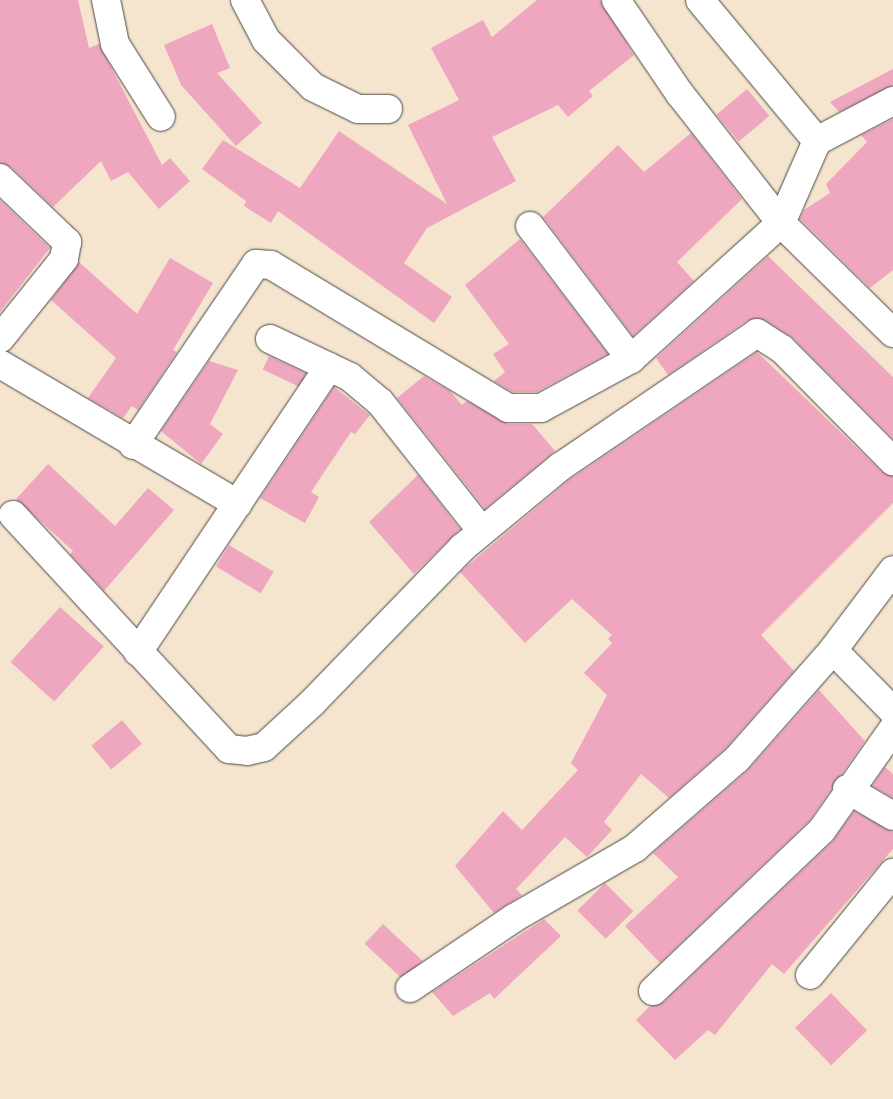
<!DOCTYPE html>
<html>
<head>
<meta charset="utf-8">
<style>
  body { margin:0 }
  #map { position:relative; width:893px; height:1099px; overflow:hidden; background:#f5e5cf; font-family:"Indie Flower",sans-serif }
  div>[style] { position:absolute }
  .building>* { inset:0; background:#eea7bf; transform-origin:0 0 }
  .roads { filter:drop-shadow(0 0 1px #494744) drop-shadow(0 0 1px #494744) }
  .street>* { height:28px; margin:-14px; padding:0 14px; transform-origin:14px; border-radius:14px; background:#fff }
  span { translate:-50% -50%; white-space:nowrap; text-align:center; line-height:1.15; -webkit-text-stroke:4.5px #f7f3e8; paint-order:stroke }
</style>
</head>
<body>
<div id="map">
  <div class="building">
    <i style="clip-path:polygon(0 0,78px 0,89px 48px,99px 44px,162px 165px,170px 158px,190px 181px,159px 209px,128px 172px,111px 181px,101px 161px,53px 207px,11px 167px,0 163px)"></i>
    <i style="clip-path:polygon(537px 0,600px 0,634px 55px,589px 91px,593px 96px,568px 117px,558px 105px,492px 137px,516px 181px,427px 228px,404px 263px,452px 297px,434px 323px,278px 211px,271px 223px,244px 206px,246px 201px,202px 169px,223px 140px,300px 188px,339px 131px,447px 204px,408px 125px,459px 100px,431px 48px,483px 20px,492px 37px)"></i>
    <i style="clip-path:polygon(212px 24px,230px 68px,217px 73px,262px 123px,236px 146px,181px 85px,164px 45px)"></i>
    <i style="clip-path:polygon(893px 69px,893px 85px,839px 112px,830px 102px)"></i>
    <i style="left:747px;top:89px;width:35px;height:40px;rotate:50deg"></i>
    <i style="clip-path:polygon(893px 119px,893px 270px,870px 288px,800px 219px,804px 210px,830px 193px,826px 184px,867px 142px,861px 135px)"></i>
    <i style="clip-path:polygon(691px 133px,742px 199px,677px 262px,694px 281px,633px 336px,543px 217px,618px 145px,644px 172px)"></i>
    <i style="clip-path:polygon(0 200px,50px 248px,0 312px)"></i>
    <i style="clip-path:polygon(520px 239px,608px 354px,537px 392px,512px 392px,494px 381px,505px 372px,493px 354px,509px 344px,465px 285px)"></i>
    <i style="clip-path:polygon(768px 256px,893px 377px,893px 439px,793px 338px,765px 320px,748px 320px,668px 375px,656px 358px)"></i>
    <i style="clip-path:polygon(170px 258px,213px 283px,173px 350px,177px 352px,138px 410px,132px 406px,123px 418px,88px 398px,116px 358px,51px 300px,79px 262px,137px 314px)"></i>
    <i style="clip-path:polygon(757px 352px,882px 472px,893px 476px,893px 503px,761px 635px,794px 671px,726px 748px,669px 798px,641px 774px,604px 822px,612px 830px,587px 857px,565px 837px,516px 889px,522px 895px,494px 913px,455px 866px,503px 811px,522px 830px,578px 770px,571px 763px,607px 695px,584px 673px,612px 643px,608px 639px,612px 635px,572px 599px,525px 643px,460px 572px,569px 480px)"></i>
    <i style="left:269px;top:356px;width:41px;height:15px;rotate:25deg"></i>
    <i style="clip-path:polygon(209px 361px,238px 370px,210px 424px,223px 434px,201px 464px,161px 431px)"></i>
    <i style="clip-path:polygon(424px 376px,450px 391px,462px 405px,467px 401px,508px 424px,532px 424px,555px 451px,485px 509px,397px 398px)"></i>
    <i style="clip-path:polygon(334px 387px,370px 415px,355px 434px,351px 432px,311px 492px,319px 497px,305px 523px,260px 498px)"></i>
    <i style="clip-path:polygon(48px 464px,115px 526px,148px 488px,174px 510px,104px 591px,70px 554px,73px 551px,16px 499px)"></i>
    <i style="clip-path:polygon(418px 475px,460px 529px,414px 574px,369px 522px)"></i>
    <i style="left:229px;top:545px;width:52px;height:25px;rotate:31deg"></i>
    <i style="left:60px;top:607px;width:59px;height:74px;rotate:42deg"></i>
    <i style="clip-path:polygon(819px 690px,865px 741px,810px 820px,660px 963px,625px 926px,678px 877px,653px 853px,747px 771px)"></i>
    <i style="left:122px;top:720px;width:31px;height:40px;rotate:50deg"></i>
    <i style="clip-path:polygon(885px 767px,893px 774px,893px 798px,872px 786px)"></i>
    <i style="clip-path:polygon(854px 811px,893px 832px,893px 849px,784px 974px,772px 964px,715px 1035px,708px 1030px,675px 1060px,636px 1020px,650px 1006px,664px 1002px,833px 841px)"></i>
    <i style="left:605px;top:883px;width:40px;height:39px;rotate:45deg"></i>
    <i style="clip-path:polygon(544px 919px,561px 936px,494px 999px,490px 993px,453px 1016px,432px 992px)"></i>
    <i style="left:383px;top:924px;width:54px;height:27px;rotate:43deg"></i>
    <i style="left:831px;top:993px;width:52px;height:50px;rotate:46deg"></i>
  </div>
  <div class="roads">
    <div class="street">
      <i style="left:106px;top:0;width:45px;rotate:78.4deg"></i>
      <i style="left:115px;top:44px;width:86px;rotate:57.8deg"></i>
      <i style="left:245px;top:0;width:45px;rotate:62.3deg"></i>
      <i style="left:266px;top:40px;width:66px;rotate:45deg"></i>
      <i style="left:313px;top:87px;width:50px;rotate:26.1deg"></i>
      <i style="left:358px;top:109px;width:30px"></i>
      <i style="left:616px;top:0;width:114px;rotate:55.8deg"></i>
      <i style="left:680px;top:94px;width:164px;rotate:51.9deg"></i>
      <i style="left:781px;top:223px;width:157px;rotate:44.5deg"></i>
      <i style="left:817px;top:141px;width:86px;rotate:-27.8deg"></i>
      <i style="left:0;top:178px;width:93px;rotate:43.7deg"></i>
      <i style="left:67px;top:242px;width:17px;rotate:100deg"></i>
      <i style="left:64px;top:259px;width:102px;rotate:128.7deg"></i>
      <i style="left:530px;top:226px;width:167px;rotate:52.8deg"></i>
      <i style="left:270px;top:339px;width:89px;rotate:25.4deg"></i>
      <i style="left:350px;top:377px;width:39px;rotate:40deg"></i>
      <i style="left:380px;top:402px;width:164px;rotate:51.7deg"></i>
      <i style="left:0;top:364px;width:276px;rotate:30.5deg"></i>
      <i style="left:133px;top:445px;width:219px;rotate:-55.8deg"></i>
      <i style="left:256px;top:264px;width:15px;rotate:4deg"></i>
      <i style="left:271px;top:265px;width:277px;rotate:31.1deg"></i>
      <i style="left:508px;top:408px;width:33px"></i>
      <i style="left:541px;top:408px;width:102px;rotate:-28.6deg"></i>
      <i style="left:631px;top:359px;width:202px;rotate:-42.2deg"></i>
      <i style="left:781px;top:223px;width:90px;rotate:-66.3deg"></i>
      <i style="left:817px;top:141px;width:183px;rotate:-129.7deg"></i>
      <i style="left:13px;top:515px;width:318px;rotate:47.3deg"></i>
      <i style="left:229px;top:749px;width:18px;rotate:6deg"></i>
      <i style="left:247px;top:751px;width:17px;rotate:-13deg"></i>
      <i style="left:264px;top:747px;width:65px;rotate:-42.5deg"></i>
      <i style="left:312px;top:703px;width:216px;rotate:-45.9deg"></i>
      <i style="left:462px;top:548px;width:127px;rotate:-39.6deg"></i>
      <i style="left:560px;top:467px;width:238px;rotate:-34.2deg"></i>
      <i style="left:757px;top:333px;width:30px;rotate:33deg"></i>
      <i style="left:782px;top:349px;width:158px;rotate:45.3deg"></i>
      <i style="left:833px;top:650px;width:86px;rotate:45.5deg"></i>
      <i style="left:138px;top:652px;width:343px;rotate:-56.2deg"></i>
      <i style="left:847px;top:789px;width:53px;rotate:30.4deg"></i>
      <i style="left:810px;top:975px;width:132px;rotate:-50.9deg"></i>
      <i style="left:410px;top:988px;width:125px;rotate:-33.9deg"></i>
      <i style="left:514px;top:918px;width:140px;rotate:-30deg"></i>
      <i style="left:635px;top:848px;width:135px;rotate:-41.1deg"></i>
      <i style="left:737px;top:759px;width:145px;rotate:-48.6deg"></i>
      <i style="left:833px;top:650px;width:100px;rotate:-53.1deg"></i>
      <i style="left:653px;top:991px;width:233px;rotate:-43.6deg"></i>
      <i style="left:822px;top:830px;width:123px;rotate:-54.9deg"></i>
    </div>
  </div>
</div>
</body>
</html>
